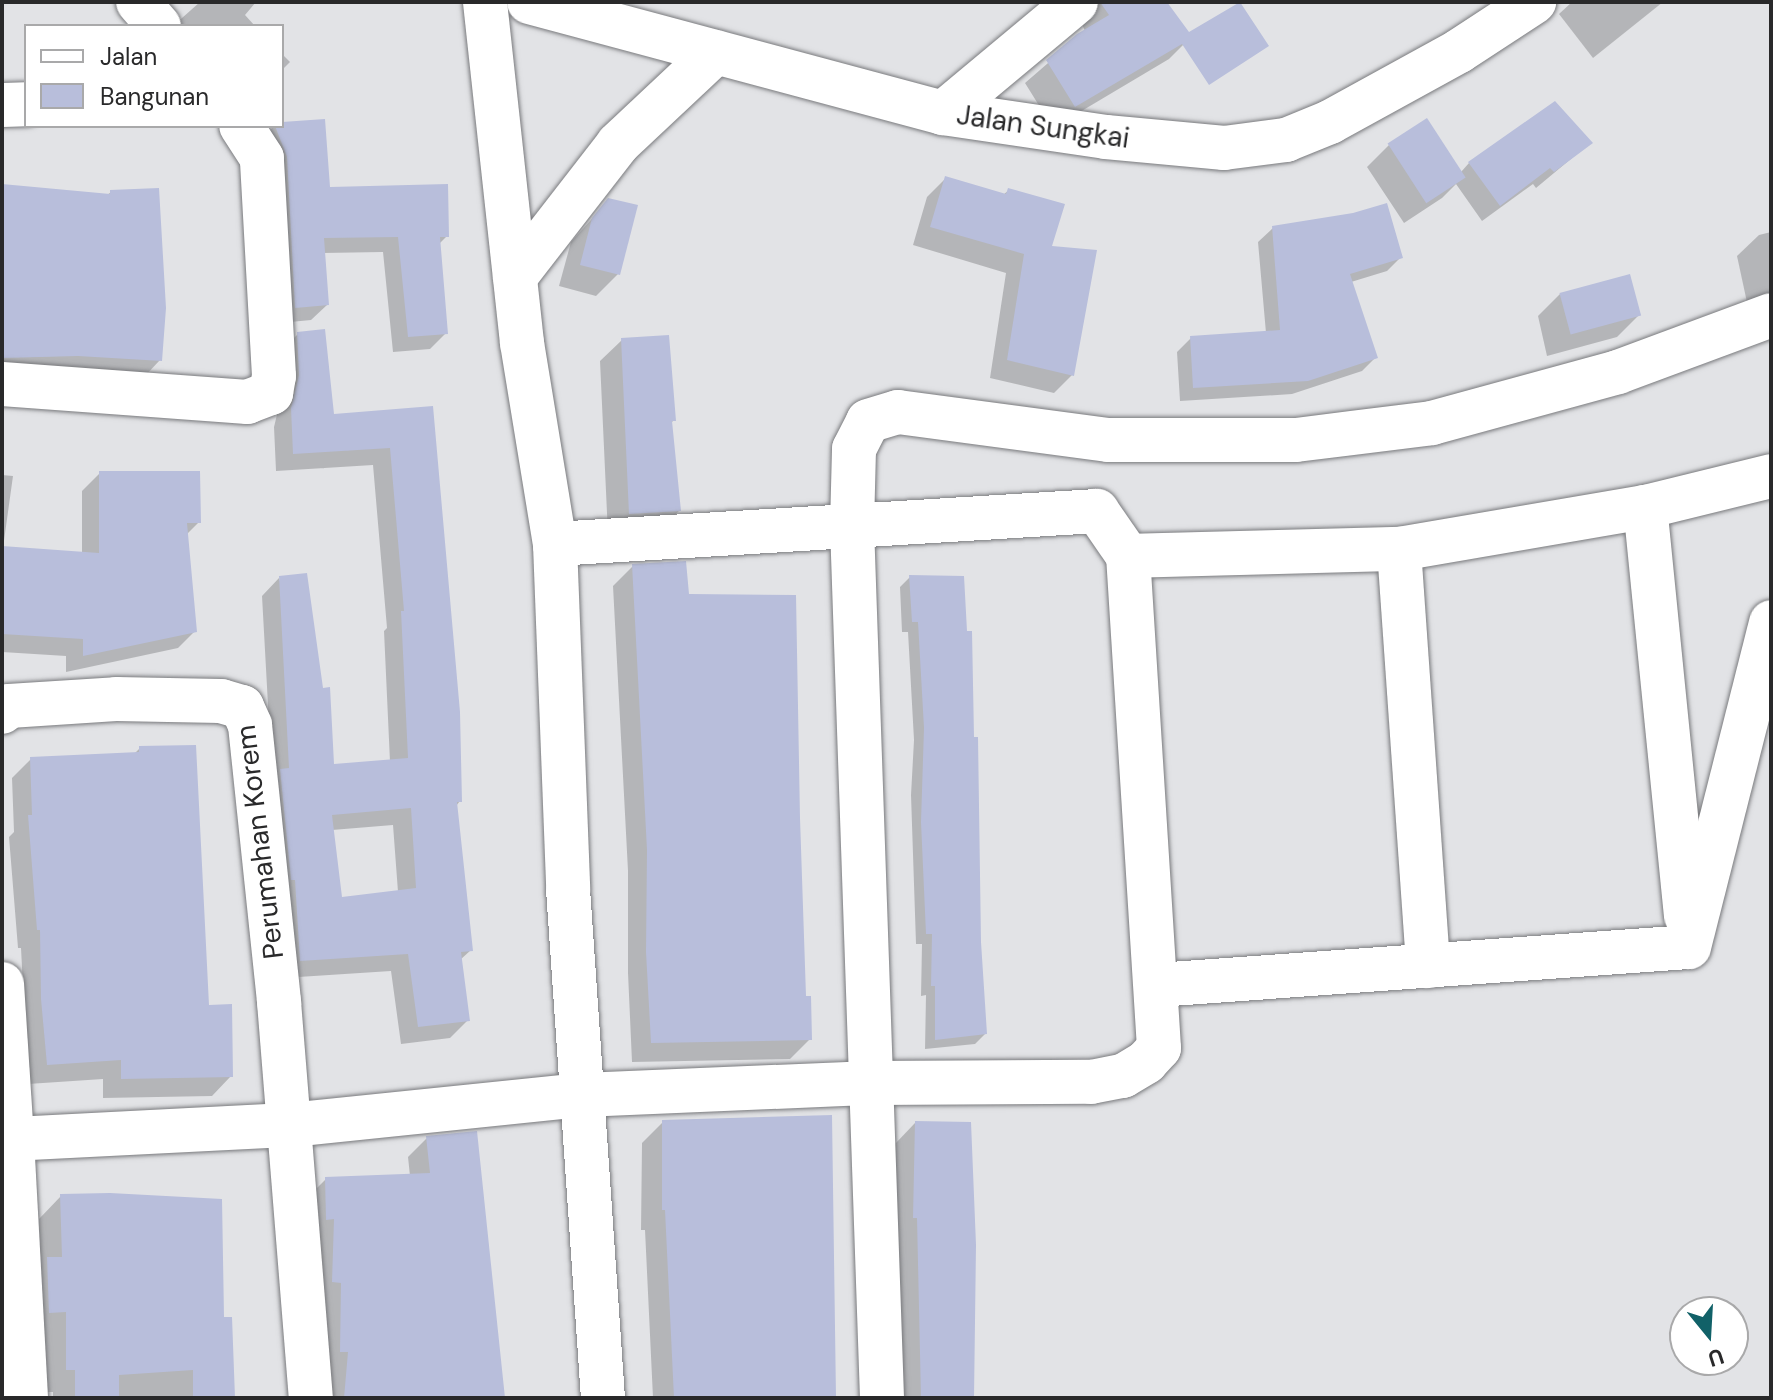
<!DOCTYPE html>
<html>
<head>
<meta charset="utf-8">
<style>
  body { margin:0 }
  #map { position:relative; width:1773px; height:1400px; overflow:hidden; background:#e2e3e6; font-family:"DM Sans",sans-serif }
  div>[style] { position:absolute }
  .shadow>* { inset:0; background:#0003 }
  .building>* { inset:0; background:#b8bedb; transform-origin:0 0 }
  .roads { filter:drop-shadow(0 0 2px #797a7d) drop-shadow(0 0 2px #797a7d) }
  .minor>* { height:44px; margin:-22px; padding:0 22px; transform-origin:22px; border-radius:22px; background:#fff }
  span { translate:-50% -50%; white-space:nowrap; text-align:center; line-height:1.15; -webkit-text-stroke:8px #fff; paint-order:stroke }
  .street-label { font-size:28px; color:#29292a }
  .frame { position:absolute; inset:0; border:4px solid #29292a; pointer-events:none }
  .legend { position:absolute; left:24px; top:24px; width:260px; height:104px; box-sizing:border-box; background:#fff; border:2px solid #a9a9aa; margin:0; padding:10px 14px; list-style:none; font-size:24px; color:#29292a }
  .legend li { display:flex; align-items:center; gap:16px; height:40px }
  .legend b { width:40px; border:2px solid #a9a9aa }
  .north { position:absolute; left:1669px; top:1296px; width:80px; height:80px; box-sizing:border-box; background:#fff; border:2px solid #a9a9aa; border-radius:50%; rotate:162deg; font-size:22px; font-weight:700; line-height:32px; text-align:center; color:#29292a }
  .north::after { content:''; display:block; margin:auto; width:28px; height:36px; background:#116168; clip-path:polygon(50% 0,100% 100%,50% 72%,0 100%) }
</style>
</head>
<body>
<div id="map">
  <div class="shadow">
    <i style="clip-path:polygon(200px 2px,256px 2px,245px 15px,255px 26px,173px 26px)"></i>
    <i style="clip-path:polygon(1098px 2px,1165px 2px,1191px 37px,1169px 59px,1053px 128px,1025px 83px,1085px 31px,1080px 20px)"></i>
    <i style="clip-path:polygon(1572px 2px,1663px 2px,1593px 58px,1559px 14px)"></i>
    <i style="clip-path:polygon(282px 54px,290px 62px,282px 70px)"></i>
    <i style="clip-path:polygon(282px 124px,328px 189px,447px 236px,439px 244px,446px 333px,430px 349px,393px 352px,383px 252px,323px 253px,327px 305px,311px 320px,280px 323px,260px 140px,274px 126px)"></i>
    <i style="clip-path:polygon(1590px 143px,1536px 188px,1533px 184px,1482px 221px,1456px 184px,1442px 198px,1404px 223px,1367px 167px,1389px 145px,1461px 172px,1469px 163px)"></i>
    <i style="clip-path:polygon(946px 178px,1003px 195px,1009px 190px,1050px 248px,1072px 375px,1054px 393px,990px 378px,1006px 273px,913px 245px,927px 197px)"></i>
    <i style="clip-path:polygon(2px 186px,106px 196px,111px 192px,160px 360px,145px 376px,2px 372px)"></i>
    <i style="clip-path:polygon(609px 200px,618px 274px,596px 296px,559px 286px,571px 242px)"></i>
    <i style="clip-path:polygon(1273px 228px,1401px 257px,1387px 271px,1351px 282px,1376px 357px,1362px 371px,1292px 394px,1180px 401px,1177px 352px,1191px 338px,1266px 333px,1258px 242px)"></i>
    <i style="clip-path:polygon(1771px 232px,1771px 302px,1748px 307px,1737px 256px,1759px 235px)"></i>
    <i style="clip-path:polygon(1560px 294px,1639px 315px,1617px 337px,1547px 356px,1538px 316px)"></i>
    <i style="clip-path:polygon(evenodd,298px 334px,332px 416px,431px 408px,460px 801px,456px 806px,471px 950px,460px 960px,468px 1020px,450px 1038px,401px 1044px,391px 971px,283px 978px,262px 596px,279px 578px,333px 767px,390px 762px,384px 631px,387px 628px,373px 465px,276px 471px,274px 427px,282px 394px,280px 352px,298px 334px,393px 825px,398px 892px,340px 899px,332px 830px,393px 825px)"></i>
    <i style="clip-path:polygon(622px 340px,674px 420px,670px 424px,679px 511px,657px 532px,608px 535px,600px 361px)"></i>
    <i style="clip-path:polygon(100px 473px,199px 522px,186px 535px,195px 631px,178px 648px,66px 672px,66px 656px,2px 652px,2px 475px,13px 476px,3px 548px,82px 554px,82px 491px)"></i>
    <i style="clip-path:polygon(633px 566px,687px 596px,805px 998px,810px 1039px,790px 1059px,632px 1062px,628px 973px,628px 871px,613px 586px)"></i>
    <i style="clip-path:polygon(910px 577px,979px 942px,985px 1034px,975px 1044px,925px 1049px,926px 995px,921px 996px,922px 944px,916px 944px,911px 795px,914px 740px,908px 632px,902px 632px,900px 587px)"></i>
    <i style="clip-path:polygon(140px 748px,207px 1007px,231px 1076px,212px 1096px,103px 1098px,103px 1079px,28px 1084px,21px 948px,18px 948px,9px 837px,14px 832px,12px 778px,31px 759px,134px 754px)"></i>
    <i style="clip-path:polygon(663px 1122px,835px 1398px,653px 1398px,645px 1230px,641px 1230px,642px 1143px)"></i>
    <i style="clip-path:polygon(915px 1123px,972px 1398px,901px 1398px,894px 1145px)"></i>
    <i style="clip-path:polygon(427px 1138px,503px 1398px,328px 1398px,306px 1199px,326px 1179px,410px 1176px,408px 1157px)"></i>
    <i style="clip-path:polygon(61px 1196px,222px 1319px,232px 1398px,53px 1398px,53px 1392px,45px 1392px,45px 1334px,28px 1334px,40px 1268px,39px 1219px)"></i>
  </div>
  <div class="building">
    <i style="clip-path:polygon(1100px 2px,1167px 2px,1189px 32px,1240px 2px,1269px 46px,1209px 85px,1182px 44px,1075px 107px,1046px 60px,1077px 34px,1109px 15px)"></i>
    <i style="clip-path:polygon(1555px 101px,1593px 143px,1554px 172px,1550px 168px,1500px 206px,1468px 162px)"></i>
    <i style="left:1427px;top:118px;width:71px;height:47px;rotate:57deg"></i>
    <i style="clip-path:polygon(325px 119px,330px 187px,448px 184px,449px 237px,440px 237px,448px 334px,408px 337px,398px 237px,324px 238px,329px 305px,295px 308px,287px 157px,275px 126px,282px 126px,282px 122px)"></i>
    <i style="clip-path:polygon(945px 176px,1006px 194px,1008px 188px,1065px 204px,1052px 246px,1097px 250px,1074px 376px,1007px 360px,1024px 254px,930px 227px)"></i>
    <i style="clip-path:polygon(2px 184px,110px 194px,110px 190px,159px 188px,166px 308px,162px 361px,78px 356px,2px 358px)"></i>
    <i style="clip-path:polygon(608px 198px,638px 205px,620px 275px,580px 265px,592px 218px)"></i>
    <i style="clip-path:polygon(1387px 203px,1403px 258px,1350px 274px,1378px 358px,1308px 381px,1193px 388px,1190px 336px,1280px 330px,1272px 226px,1353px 213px)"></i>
    <i style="left:1630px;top:274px;width:43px;height:73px;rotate:75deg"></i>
    <i style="clip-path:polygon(evenodd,325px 329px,334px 414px,433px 406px,460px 712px,462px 802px,457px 802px,473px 951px,461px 952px,470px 1021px,418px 1027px,408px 954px,300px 961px,295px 880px,291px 880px,280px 769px,289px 768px,279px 576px,307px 573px,323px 688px,330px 687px,334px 764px,408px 758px,401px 611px,404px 611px,390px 448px,293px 454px,291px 408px,299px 375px,297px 332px,325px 329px,411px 808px,416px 888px,342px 897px,332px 815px,411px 808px)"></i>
    <i style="clip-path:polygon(669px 335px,676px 421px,672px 421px,681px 511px,629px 514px,621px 338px)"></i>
    <i style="clip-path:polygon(99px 471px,200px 471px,201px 523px,187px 523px,197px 632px,83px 656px,83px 639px,2px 634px,2px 546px,99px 553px)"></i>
    <i style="clip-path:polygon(686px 561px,689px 594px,796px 595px,800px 818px,806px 996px,811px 996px,812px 1040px,651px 1043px,646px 952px,647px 850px,632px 564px)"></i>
    <i style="clip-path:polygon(909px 575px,964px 576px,967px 631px,972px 631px,974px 737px,978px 737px,981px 942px,987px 1034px,935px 1040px,935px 986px,931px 986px,932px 934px,926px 934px,921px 822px,924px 728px,918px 622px,912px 622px)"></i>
    <i style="clip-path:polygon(196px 745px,209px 1005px,232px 1004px,233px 1077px,121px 1079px,121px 1060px,47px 1065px,41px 999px,40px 930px,37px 930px,28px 815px,32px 815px,30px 757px,139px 752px,139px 746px)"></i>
    <i style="clip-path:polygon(832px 1115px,836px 1398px,674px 1398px,665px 1210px,662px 1210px,662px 1120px)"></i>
    <i style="clip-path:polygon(915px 1121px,971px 1122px,976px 1245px,974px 1398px,921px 1398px,917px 1218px,913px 1218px)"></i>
    <i style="clip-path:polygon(477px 1131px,505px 1398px,344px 1398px,348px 1352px,340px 1352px,341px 1283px,332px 1282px,334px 1219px,326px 1220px,325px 1177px,430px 1173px,426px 1136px)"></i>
    <i style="clip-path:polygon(110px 1193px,222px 1199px,224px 1317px,232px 1317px,235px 1398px,193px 1398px,193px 1370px,119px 1375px,119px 1398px,75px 1398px,75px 1370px,66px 1370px,66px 1312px,49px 1313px,47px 1257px,62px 1257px,60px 1194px)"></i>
  </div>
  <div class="roads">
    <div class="minor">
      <i style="left:138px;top:2px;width:32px;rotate:49deg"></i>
      <i style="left:485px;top:2px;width:343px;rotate:83.8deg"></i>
      <i style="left:522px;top:343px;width:204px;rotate:80.7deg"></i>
      <i style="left:555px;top:544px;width:345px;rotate:87.8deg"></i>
      <i style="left:568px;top:889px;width:510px;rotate:86.07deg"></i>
      <i style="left:529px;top:2px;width:429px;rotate:15deg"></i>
      <i style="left:943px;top:113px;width:165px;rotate:8.4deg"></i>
      <i style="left:1106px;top:137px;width:119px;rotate:5.3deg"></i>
      <i style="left:1224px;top:148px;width:63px;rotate:-7.4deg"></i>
      <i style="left:1286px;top:140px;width:48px;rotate:-22.2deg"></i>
      <i style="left:1330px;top:122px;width:147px;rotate:-28.8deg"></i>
      <i style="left:1459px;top:51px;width:90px;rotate:-33.2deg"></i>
      <i style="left:2px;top:105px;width:24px;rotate:-2deg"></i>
      <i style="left:943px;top:113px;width:173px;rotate:-39.8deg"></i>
      <i style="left:515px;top:277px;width:168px;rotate:-52.2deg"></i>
      <i style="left:618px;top:144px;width:134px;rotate:-43.2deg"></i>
      <i style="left:2px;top:384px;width:246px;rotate:4.2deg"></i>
      <i style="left:247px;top:402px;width:26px;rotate:-21deg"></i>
      <i style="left:271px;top:393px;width:17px;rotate:-80deg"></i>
      <i style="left:274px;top:376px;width:218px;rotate:-93.2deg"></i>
      <i style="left:262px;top:158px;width:38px;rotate:-123deg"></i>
      <i style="left:1399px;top:549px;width:418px;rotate:86deg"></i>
      <i style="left:1128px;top:556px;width:271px;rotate:-1.5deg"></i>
      <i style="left:1399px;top:549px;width:250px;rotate:-9.7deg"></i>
      <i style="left:2px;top:712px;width:9px;rotate:-41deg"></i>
      <i style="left:9px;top:706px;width:107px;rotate:-3.7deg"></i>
      <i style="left:116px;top:699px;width:105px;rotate:1.1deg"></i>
      <i style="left:221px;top:701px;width:22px;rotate:16deg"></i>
      <i style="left:242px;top:707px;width:20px;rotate:66deg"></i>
      <i style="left:250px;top:725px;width:279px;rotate:84deg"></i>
      <i style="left:279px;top:1002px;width:397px;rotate:85.4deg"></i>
      <i style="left:1686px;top:916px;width:411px;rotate:-95.7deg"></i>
      <i style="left:1645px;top:507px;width:130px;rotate:-13.8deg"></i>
      <i style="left:2px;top:984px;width:155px;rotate:86.3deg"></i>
      <i style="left:12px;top:1139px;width:278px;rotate:-2.9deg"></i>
      <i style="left:290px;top:1125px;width:294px;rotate:-5.9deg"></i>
      <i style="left:582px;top:1095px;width:290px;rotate:-2.4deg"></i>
      <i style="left:872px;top:1083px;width:219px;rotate:-0.3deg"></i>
      <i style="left:1091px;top:1082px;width:33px;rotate:-11deg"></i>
      <i style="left:1123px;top:1076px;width:27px;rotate:-31deg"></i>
      <i style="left:1146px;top:1062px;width:19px;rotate:-47deg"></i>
      <i style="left:1159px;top:1048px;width:493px;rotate:-93.6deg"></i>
      <i style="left:1128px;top:556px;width:55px;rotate:-124.6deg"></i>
      <i style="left:1097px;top:511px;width:543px;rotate:176.52deg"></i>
      <i style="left:1157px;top:985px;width:533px;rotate:-4.09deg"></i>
      <i style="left:1689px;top:947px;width:335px;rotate:-75.8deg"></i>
      <i style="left:12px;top:1139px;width:259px;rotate:86.9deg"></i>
      <i style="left:882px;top:1398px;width:873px;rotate:-91.97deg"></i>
      <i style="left:852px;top:526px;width:77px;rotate:-88.5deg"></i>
      <i style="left:854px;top:449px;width:31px;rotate:-63deg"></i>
      <i style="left:868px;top:421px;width:31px;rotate:-17deg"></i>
      <i style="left:898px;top:412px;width:212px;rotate:7.6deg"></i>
      <i style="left:1108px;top:440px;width:188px"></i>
      <i style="left:1296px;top:440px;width:137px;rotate:-7.1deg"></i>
      <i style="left:1432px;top:423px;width:193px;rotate:-15.3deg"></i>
      <i style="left:1618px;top:372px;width:163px;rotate:-20.4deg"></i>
    </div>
  </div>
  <div class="street-label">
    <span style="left:1043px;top:127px;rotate:8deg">Jalan Sungkai</span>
    <span style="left:260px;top:842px;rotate:-97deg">Perumahan Korem</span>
  </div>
  <div class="frame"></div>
  <ul class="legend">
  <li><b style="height:10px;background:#fff"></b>Jalan</li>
  <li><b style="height:22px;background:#b8bedb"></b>Bangunan</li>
  </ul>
  <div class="north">U</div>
</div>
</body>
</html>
